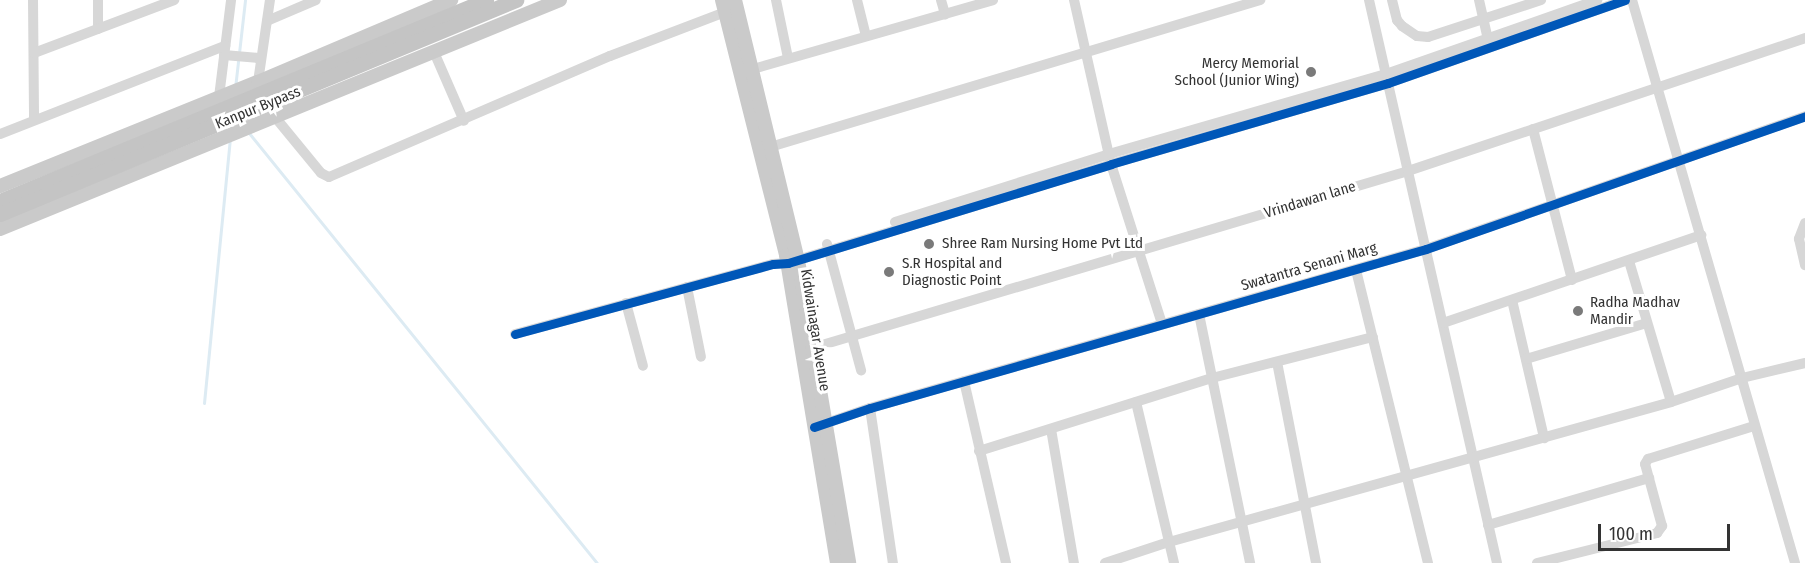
<!DOCTYPE html>
<html>
<head>
<meta charset="utf-8">
<style>
  body { margin:0 }
  #map { position:relative; width:1805px; height:563px; overflow:hidden; background:#fff; font-family:"Fira Sans Condensed",sans-serif }
  div>[style] { position:absolute }
  .stream>* { height:3px; margin:-1.5px; padding:0 1.5px; transform-origin:1.5px; border-radius:1.5px; background:#ddebf3 }
  .minor>* { height:10px; margin:-5px; padding:0 5px; transform-origin:5px; border-radius:5px; background:#d7d7d7 }
  .major>* { height:14px; margin:-7px; padding:0 7px; transform-origin:7px; border-radius:7px; background:#cacaca }
  .highway>* { height:15px; margin:-7.5px; padding:0 7.5px; transform-origin:7.5px; border-radius:7.5px; background:#c4c4c4 }
  .cycleway>* { height:9px; margin:-4.5px; padding:0 4.5px; transform-origin:4.5px; border-radius:4.5px; background:#0057b8 }
  .dots>* { width:16px; height:16px; translate:-50% -50%; box-sizing:border-box; border:3px solid #fff; border-radius:50% }
  span { translate:-50% -50%; white-space:nowrap; text-align:center; line-height:1.15; -webkit-text-stroke:6px #fff; paint-order:stroke }
  .poi-label { font-size:15px; color:#333 }
  .right { translate:-100% -50%; text-align:right }
  .left { translate:0 -50%; text-align:left }
  .street-label { font-size:15px; color:#333 }
  .scale { position:absolute; left:1598px; top:524px; width:132px; height:27px; box-sizing:border-box; border:3px solid #333; border-top:0; padding-left:8px; font-size:18px; line-height:21px; white-space:nowrap; color:#333; -webkit-text-stroke:4px #fff; paint-order:stroke }
</style>
</head>
<body>
<div id="map">
  <div class="stream">
    <i style="left:235px;top:88px;width:89px;rotate:-83.5deg"></i>
    <i style="left:249px;top:133px;width:553px;rotate:51.02deg"></i>
    <i style="left:204px;top:403px;width:265px;rotate:-84.4deg"></i>
  </div>
  <div class="minor">
    <i style="left:33px;top:0;width:120px;rotate:89.5deg"></i>
    <i style="left:776px;top:0;width:59px;rotate:78.3deg"></i>
    <i style="left:857px;top:0;width:37px;rotate:76deg"></i>
    <i style="left:941px;top:0;width:15px;rotate:74deg"></i>
    <i style="left:1074px;top:0;width:168px;rotate:77.3deg"></i>
    <i style="left:1111px;top:164px;width:168px;rotate:72.3deg"></i>
    <i style="left:1369px;top:0;width:577px;rotate:77.19deg"></i>
    <i style="left:1392px;top:0;width:21px;rotate:76deg"></i>
    <i style="left:1397px;top:20px;width:8px;rotate:50deg"></i>
    <i style="left:1402px;top:26px;width:18px;rotate:34deg"></i>
    <i style="left:1417px;top:36px;width:11px;rotate:5deg"></i>
    <i style="left:1428px;top:37px;width:119px;rotate:-18.1deg"></i>
    <i style="left:1479px;top:0;width:45px;rotate:77.2deg"></i>
    <i style="left:1632px;top:0;width:586px;rotate:73.85deg"></i>
    <i style="left:267px;top:21px;width:53px;rotate:-23.2deg"></i>
    <i style="left:98px;top:29px;width:29px;rotate:-90deg"></i>
    <i style="left:434px;top:52px;width:75px;rotate:66.5deg"></i>
    <i style="left:34px;top:53px;width:150px;rotate:-20.7deg"></i>
    <i style="left:224px;top:55px;width:37px;rotate:5deg"></i>
    <i style="left:746px;top:71px;width:257px;rotate:-16deg"></i>
    <i style="left:258px;top:82px;width:83px;rotate:-81.7deg"></i>
    <i style="left:219px;top:97px;width:98px;rotate:-82.9deg"></i>
    <i style="left:275px;top:117px;width:72px;rotate:50.6deg"></i>
    <i style="left:321px;top:173px;width:9px;rotate:27deg"></i>
    <i style="left:329px;top:177px;width:306px;rotate:-23.3deg"></i>
    <i style="left:610px;top:56px;width:123px;rotate:-20.9deg"></i>
    <i style="left:1533px;top:129px;width:156px;rotate:75.5deg"></i>
    <i style="left:0;top:134px;width:242px;rotate:-21.4deg"></i>
    <i style="left:770px;top:147px;width:512px;rotate:-16.7deg"></i>
    <i style="left:895px;top:222px;width:225px;rotate:-17.6deg"></i>
    <i style="left:1109px;top:154px;width:288px;rotate:-16.1deg"></i>
    <i style="left:1386px;top:74px;width:224px;rotate:-19.3deg"></i>
    <i style="left:1805px;top:223px;width:17px;rotate:111deg"></i>
    <i style="left:1799px;top:239px;width:27px;rotate:77deg"></i>
    <i style="left:827px;top:244px;width:131px;rotate:74.9deg"></i>
    <i style="left:1629px;top:261px;width:147px;rotate:73.4deg"></i>
    <i style="left:1356px;top:270px;width:302px;rotate:76.2deg"></i>
    <i style="left:687px;top:287px;width:71px;rotate:78.7deg"></i>
    <i style="left:1512px;top:300px;width:142px;rotate:76.9deg"></i>
    <i style="left:626px;top:303px;width:65px;rotate:74.9deg"></i>
    <i style="left:1199px;top:314px;width:254px;rotate:78.4deg"></i>
    <i style="left:1443px;top:323px;width:273px;rotate:-18.8deg"></i>
    <i style="left:515px;top:334px;width:267px;rotate:-15.2deg"></i>
    <i style="left:773px;top:264px;width:15px;rotate:-4deg"></i>
    <i style="left:788px;top:263px;width:338px;rotate:-17deg"></i>
    <i style="left:1111px;top:164px;width:289px;rotate:-16.3deg"></i>
    <i style="left:1388px;top:83px;width:251px;rotate:-19.3deg"></i>
    <i style="left:812px;top:348px;width:622px;rotate:-16.54deg"></i>
    <i style="left:1408px;top:171px;width:419px;rotate:-18.5deg"></i>
    <i style="left:1526px;top:359px;width:126px;rotate:-16.6deg"></i>
    <i style="left:1277px;top:362px;width:205px;rotate:79deg"></i>
    <i style="left:964px;top:381px;width:187px;rotate:77deg"></i>
    <i style="left:1136px;top:402px;width:165px;rotate:76.7deg"></i>
    <i style="left:870px;top:408px;width:157px;rotate:81.6deg"></i>
    <i style="left:818px;top:426px;width:55px;rotate:-19.1deg"></i>
    <i style="left:870px;top:408px;width:578px;rotate:-15.96deg"></i>
    <i style="left:1426px;top:249px;width:402px;rotate:-19.3deg"></i>
    <i style="left:1051px;top:429px;width:136px;rotate:80.3deg"></i>
    <i style="left:979px;top:451px;width:244px;rotate:-17.4deg"></i>
    <i style="left:1212px;top:378px;width:166px;rotate:-14.3deg"></i>
    <i style="left:1488px;top:525px;width:168px;rotate:-16.3deg"></i>
    <i style="left:1105px;top:563px;width:67px;rotate:-18.2deg"></i>
    <i style="left:1169px;top:542px;width:521px;rotate:-15.58deg"></i>
    <i style="left:1671px;top:402px;width:75px;rotate:-18.7deg"></i>
    <i style="left:1742px;top:378px;width:65px;rotate:-13.4deg"></i>
    <i style="left:1537px;top:563px;width:124px;rotate:-14deg"></i>
    <i style="left:1657px;top:533px;width:9px;rotate:-54deg"></i>
    <i style="left:1662px;top:526px;width:64px;rotate:-105.3deg"></i>
    <i style="left:1645px;top:464px;width:6px;rotate:-59deg"></i>
    <i style="left:1648px;top:459px;width:111px;rotate:-17.3deg"></i>
  </div>
  <div class="major">
    <i style="left:722px;top:0;width:263px;rotate:75.9deg"></i>
    <i style="left:786px;top:255px;width:312px;rotate:80.6deg"></i>
    <i style="left:735px;top:0;width:268px;rotate:76.4deg"></i>
    <i style="left:798px;top:260px;width:307px;rotate:80.4deg"></i>
    <i style="left:0;top:186px;width:278px;rotate:-22deg"></i>
    <i style="left:258px;top:82px;width:210px;rotate:-23deg"></i>
    <i style="left:0;top:229px;width:605px;rotate:-22.24deg"></i>
  </div>
  <div class="highway">
    <i style="left:0;top:201px;width:526px;rotate:-22.47deg"></i>
    <i style="left:0;top:214px;width:559px;rotate:-22.53deg"></i>
  </div>
  <div class="cycleway">
    <i style="left:515px;top:334px;width:267px;rotate:-15.2deg"></i>
    <i style="left:773px;top:264px;width:15px;rotate:-4deg"></i>
    <i style="left:788px;top:263px;width:338px;rotate:-17deg"></i>
    <i style="left:1111px;top:164px;width:289px;rotate:-16.3deg"></i>
    <i style="left:1388px;top:83px;width:251px;rotate:-19.3deg"></i>
    <i style="left:814px;top:427px;width:59px;rotate:-18.7deg"></i>
    <i style="left:870px;top:408px;width:578px;rotate:-15.96deg"></i>
    <i style="left:1426px;top:249px;width:402px;rotate:-19.3deg"></i>
  </div>
  <div class="dots">
    <i style="left:1311px;top:72px;background:#7a7a7a"></i>
    <i style="left:929px;top:244px;background:#7a7a7a"></i>
    <i style="left:889px;top:272px;background:#7a7a7a"></i>
    <i style="left:1578px;top:311px;background:#7a7a7a"></i>
  </div>
  <div class="poi-label">
    <span class="right" style="left:1299px;top:72px">Mercy Memorial<br>School (Junior Wing)</span>
    <span class="left" style="left:942px;top:244px">Shree Ram Nursing Home Pvt Ltd</span>
    <span class="left" style="left:902px;top:272px">S.R Hospital and<br>Diagnostic Point</span>
    <span class="left" style="left:1590px;top:311px">Radha Madhav<br>Mandir</span>
  </div>
  <div class="street-label">
    <span style="left:258px;top:108px;rotate:-22deg">Kanpur Bypass</span>
    <span style="left:1310px;top:200px;rotate:-17deg">Vrindawan lane</span>
    <span style="left:1309px;top:267px;rotate:-16deg">Swatantra Senani Marg</span>
    <span style="left:815px;top:330px;rotate:81deg">Kidwainagar Avenue</span>
  </div>
  <div class="scale">100 m</div>
</div>
</body>
</html>
